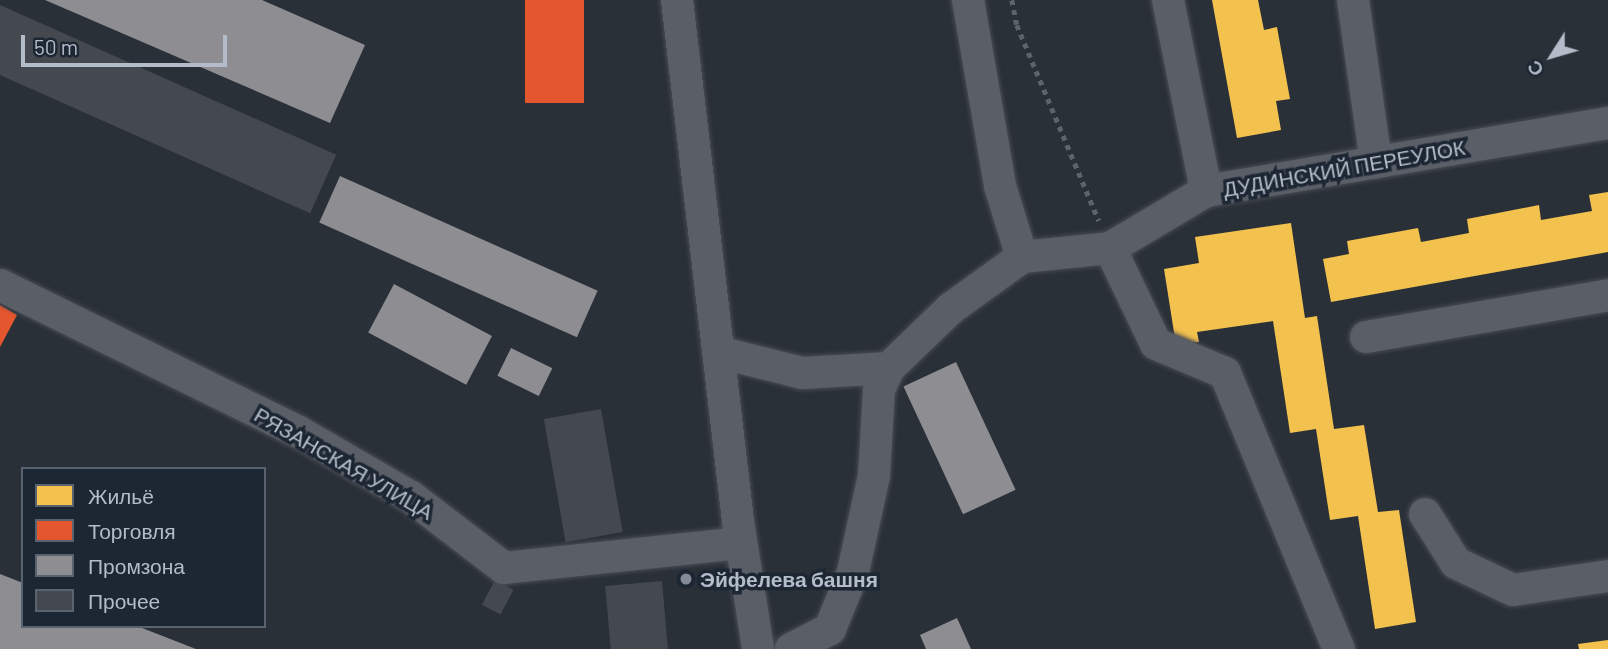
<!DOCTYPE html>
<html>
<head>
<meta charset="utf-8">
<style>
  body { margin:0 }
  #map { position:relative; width:1608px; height:649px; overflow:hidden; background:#2a3038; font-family:Barlow,sans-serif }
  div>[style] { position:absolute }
  .homes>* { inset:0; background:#f2c14e }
  .shops>* { inset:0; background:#e4572e; transform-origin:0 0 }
  .industry>* { inset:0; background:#8d8d92; transform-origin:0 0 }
  .building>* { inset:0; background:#444950; transform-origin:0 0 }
  .path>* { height:4.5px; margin-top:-2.25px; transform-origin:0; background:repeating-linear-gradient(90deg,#5d636a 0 5px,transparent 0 10px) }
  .roads { filter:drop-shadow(0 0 2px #484c53) drop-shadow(0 0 2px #484c53) }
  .minor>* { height:32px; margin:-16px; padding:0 16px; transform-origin:16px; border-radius:16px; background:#5a5e66 }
  .dots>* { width:19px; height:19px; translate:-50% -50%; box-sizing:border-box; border:4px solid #1d2633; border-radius:50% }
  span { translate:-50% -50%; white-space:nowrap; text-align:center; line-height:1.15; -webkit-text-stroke:7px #1d2633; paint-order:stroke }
  .street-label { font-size:21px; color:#b4bcc9 }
  .poi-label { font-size:21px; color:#b4bcc9; font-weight:700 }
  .left { translate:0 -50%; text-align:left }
  .legend { position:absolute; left:21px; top:467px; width:245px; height:161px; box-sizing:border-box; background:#1d2633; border:2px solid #59626f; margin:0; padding:9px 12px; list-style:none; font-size:21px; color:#b4bcc9 }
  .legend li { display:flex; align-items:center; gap:14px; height:35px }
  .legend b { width:35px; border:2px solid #59626f }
  .north { position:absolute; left:1517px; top:21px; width:70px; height:70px; -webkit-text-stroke:5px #1d2633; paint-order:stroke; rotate:233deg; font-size:19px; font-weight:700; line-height:28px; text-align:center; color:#b4bcc9 }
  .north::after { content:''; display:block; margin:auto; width:24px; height:32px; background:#b4bcc9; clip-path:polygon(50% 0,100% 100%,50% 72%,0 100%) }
  .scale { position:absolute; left:21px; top:35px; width:206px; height:32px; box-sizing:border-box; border:4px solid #b4bcc9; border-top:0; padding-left:9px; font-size:21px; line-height:24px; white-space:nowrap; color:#b4bcc9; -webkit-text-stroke:5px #1d2633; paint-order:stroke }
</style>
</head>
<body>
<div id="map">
  <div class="homes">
    <i style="clip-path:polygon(1212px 0,1258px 0,1264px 30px,1277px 27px,1290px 99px,1276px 101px,1281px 130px,1237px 138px)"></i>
    <i style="clip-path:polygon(1608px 192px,1608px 252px,1331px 302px,1323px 259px,1349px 254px,1347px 241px,1418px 228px,1421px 242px,1469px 233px,1467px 219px,1539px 205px,1541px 220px,1592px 211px,1589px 195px)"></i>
    <i style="clip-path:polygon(1291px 223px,1305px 318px,1317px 316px,1334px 429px,1364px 425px,1378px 512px,1399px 510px,1416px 622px,1375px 629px,1358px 516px,1330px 520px,1316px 429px,1290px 433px,1273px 321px,1197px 332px,1199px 342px,1176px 345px,1164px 269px,1199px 263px,1195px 237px)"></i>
    <i style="clip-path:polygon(1608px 640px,1608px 649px,1579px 649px,1578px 644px)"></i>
  </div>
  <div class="shops">
    <i style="left:525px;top:0;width:59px;height:103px"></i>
    <i style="clip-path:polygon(0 305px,17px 315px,0 347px)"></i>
  </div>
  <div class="industry">
    <i style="clip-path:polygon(45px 0,262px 0,365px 45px,330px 123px)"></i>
    <i style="left:340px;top:176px;width:282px;height:51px;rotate:24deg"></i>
    <i style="left:394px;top:284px;width:111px;height:55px;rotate:28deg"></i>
    <i style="left:511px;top:348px;width:46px;height:31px;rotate:26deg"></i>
    <i style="left:956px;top:362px;width:141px;height:58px;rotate:65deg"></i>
    <i style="clip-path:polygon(0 574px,23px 583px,23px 626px,137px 626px,196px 649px,0 649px)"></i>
    <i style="clip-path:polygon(957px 618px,971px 649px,926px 649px,920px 635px)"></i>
  </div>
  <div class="building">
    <i style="left:0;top:5px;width:368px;height:64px;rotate:24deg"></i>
    <i style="left:601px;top:409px;width:125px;height:58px;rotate:80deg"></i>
    <i style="left:495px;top:580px;width:21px;height:28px;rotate:28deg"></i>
    <i style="left:662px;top:581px;width:68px;height:57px;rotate:85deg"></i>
  </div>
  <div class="path">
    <i style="left:1012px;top:0;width:25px;rotate:79deg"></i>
    <i style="left:1017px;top:25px;width:212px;rotate:67.3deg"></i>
  </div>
  <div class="roads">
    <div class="minor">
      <i style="left:677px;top:0;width:525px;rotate:83.32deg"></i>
      <i style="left:738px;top:521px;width:130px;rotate:81.1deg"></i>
      <i style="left:968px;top:0;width:189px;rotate:80.2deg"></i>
      <i style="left:1000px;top:186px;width:74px;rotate:72.8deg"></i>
      <i style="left:1168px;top:0;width:195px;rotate:78.7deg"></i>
      <i style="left:1353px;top:0;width:164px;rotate:81.9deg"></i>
      <i style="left:1110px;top:248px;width:106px;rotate:64.4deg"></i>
      <i style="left:1156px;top:344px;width:75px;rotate:22.8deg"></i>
      <i style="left:1225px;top:373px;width:299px;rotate:67.6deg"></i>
      <i style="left:0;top:285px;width:333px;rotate:26.2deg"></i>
      <i style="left:299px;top:432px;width:129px;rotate:30.1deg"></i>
      <i style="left:411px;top:497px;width:117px;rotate:37.4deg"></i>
      <i style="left:504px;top:568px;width:238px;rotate:-6deg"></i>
      <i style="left:1366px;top:337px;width:246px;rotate:-9.8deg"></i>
      <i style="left:718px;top:352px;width:87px;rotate:14deg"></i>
      <i style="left:802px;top:373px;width:87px;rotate:-3.3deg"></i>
      <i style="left:889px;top:368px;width:85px;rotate:-44deg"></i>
      <i style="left:950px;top:309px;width:89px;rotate:-35.8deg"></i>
      <i style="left:1022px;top:257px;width:88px;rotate:-5.8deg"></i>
      <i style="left:1110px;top:248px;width:112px;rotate:-30.7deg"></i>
      <i style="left:1206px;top:191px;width:408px;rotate:-9.6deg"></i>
      <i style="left:1425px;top:514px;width:58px;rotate:57.7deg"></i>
      <i style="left:1456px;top:563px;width:63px;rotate:25.3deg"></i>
      <i style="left:1513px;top:590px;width:96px;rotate:-8.4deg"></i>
      <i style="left:791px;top:649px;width:44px;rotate:-27.1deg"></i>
      <i style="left:830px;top:629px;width:61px;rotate:-68deg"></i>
      <i style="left:853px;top:572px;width:98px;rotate:-77.7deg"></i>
      <i style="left:874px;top:476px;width:86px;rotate:-86.7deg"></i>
      <i style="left:879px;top:390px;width:24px;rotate:-66deg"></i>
    </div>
  </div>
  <div class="dots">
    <i style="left:686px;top:579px;background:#848b96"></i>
  </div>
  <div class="street-label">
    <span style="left:1344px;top:168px;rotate:-10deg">ДУДИНСКИЙ ПЕРЕУЛОК</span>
    <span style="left:344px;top:463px;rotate:30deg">РЯЗАНСКАЯ УЛИЦА</span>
  </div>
  <div class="poi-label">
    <span class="left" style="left:700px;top:579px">Эйфелева башня</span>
  </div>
  <ul class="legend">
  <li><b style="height:19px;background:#f2c14e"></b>Жильё</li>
  <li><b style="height:19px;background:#e4572e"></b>Торговля</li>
  <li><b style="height:19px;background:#8d8d92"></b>Промзона</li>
  <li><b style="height:19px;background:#444950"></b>Прочее</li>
  </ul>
  <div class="north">С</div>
  <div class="scale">50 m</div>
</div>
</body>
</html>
